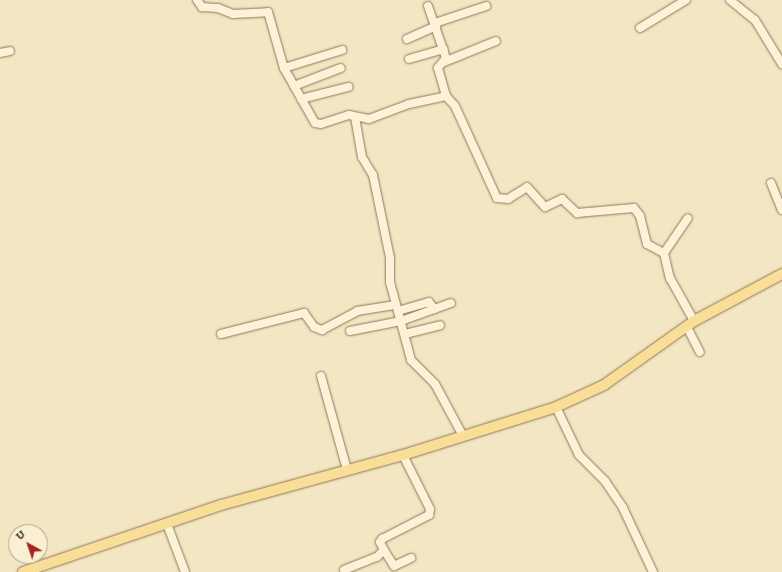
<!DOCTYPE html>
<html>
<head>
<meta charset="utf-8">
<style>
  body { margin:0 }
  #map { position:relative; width:782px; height:572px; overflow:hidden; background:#f3e6c2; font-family:"Zilla Slab",serif }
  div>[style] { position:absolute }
  .roads { filter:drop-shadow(0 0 1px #8f7757) drop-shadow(0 0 1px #8f7757) }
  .minor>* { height:8px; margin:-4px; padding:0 4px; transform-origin:4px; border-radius:4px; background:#fcf2d7 }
  .major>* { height:10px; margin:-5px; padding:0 5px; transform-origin:5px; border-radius:5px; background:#f9de97 }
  span { translate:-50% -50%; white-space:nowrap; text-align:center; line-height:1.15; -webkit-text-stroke:4px #f9efd3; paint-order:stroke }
  .north { position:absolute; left:8px; top:524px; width:40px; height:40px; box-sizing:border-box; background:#f9efd3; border:1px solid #aea28a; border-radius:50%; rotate:320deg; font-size:11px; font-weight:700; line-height:16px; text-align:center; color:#3d2e1d }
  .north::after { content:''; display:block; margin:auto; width:14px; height:18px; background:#a42421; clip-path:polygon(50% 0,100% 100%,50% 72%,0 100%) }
</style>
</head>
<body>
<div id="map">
  <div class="roads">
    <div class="minor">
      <i style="left:197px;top:0;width:9px;rotate:54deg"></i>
      <i style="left:202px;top:7px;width:16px;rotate:4deg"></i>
      <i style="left:218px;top:8px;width:16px;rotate:22deg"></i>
      <i style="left:233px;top:14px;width:35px;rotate:-3deg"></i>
      <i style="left:268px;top:12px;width:58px;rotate:74.1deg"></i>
      <i style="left:284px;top:68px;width:63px;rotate:60.6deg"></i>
      <i style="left:315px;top:123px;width:6px;rotate:9deg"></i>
      <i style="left:321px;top:124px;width:29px;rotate:-18deg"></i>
      <i style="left:349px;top:115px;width:20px;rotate:11deg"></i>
      <i style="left:369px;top:119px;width:43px;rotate:-20.6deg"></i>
      <i style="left:409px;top:104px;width:38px;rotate:-12deg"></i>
      <i style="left:446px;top:96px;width:13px;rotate:48deg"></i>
      <i style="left:455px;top:106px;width:101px;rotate:65.5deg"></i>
      <i style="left:497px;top:198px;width:11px;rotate:5deg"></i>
      <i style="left:508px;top:199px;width:22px;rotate:-32deg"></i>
      <i style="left:527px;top:187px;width:27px;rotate:48deg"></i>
      <i style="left:545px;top:207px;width:19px;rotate:-25deg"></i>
      <i style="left:562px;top:199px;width:21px;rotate:43deg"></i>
      <i style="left:577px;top:213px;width:57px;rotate:-5deg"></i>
      <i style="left:634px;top:208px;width:10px;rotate:53deg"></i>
      <i style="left:640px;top:216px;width:29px;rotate:76deg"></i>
      <i style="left:647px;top:244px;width:19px;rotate:28deg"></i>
      <i style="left:664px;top:253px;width:26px;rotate:77deg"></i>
      <i style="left:670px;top:278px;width:49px;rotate:60.8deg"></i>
      <i style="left:730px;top:0;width:32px;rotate:39deg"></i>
      <i style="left:755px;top:20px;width:52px;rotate:58.5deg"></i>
      <i style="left:428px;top:6px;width:55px;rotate:70.9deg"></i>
      <i style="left:446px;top:58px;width:13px;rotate:129deg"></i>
      <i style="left:438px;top:68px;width:29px;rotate:74deg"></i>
      <i style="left:435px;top:23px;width:54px;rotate:-18.4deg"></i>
      <i style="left:640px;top:28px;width:54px;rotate:-31.3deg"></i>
      <i style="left:407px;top:39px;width:32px;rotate:-24deg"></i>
      <i style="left:0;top:53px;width:10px;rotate:-11deg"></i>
      <i style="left:409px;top:59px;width:36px;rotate:-16deg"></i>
      <i style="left:444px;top:62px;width:56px;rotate:-22deg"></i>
      <i style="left:284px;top:68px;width:61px;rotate:-17.2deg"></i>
      <i style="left:294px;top:86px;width:50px;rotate:-21deg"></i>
      <i style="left:301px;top:99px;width:49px;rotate:-14.3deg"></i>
      <i style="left:355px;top:117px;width:41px;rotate:80.1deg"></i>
      <i style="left:362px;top:157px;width:21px;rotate:59deg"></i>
      <i style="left:373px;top:175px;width:85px;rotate:78.4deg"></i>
      <i style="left:390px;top:258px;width:24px;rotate:90deg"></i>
      <i style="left:390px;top:282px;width:81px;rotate:74.9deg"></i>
      <i style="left:411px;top:360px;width:34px;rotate:45deg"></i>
      <i style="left:435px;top:384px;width:59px;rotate:61.7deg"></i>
      <i style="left:771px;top:183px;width:29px;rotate:68deg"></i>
      <i style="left:664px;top:253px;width:42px;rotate:-55.6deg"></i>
      <i style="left:398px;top:311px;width:32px;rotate:-16deg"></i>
      <i style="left:429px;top:302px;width:9px;rotate:54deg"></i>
      <i style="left:687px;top:327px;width:28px;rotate:63deg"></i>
      <i style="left:350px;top:331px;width:52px;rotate:-11.1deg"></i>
      <i style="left:401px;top:321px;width:53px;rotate:-19.8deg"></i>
      <i style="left:221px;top:334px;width:86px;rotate:-14.2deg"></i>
      <i style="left:304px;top:313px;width:17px;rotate:54deg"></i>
      <i style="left:314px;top:327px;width:9px;rotate:21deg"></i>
      <i style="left:322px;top:330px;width:40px;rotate:-28deg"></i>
      <i style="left:357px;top:311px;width:39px;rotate:-9deg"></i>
      <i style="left:405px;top:334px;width:36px;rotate:-14deg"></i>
      <i style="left:321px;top:376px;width:98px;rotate:74.5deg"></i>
      <i style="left:556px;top:407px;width:53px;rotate:64.4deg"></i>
      <i style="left:579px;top:455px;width:37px;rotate:45deg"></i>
      <i style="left:605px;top:481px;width:32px;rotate:56deg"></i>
      <i style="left:623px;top:508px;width:71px;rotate:64.9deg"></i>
      <i style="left:167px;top:524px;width:51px;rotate:69.4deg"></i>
      <i style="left:384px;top:550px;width:19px;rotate:58deg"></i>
      <i style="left:394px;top:566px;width:19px;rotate:-25deg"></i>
      <i style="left:344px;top:570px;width:35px;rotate:-22deg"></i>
      <i style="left:377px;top:557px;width:10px;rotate:-45deg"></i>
      <i style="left:384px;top:550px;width:9px;rotate:-117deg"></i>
      <i style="left:380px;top:542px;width:4px;rotate:-56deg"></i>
      <i style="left:382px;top:539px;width:53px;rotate:-27.1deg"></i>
      <i style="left:429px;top:515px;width:6px;rotate:-81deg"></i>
      <i style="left:430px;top:509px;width:60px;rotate:-116.6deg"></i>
    </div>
    <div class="major">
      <i style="left:23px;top:572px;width:209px;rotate:-18.7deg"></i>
      <i style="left:221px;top:505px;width:189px;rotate:-15.4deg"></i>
      <i style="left:403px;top:455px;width:160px;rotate:-17.4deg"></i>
      <i style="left:556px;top:407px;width:53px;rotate:-24.6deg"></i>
      <i style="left:604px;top:385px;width:110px;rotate:-35.4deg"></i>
      <i style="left:694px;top:321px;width:100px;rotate:-28.1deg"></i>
    </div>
  </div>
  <div class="north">U</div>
</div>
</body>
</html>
